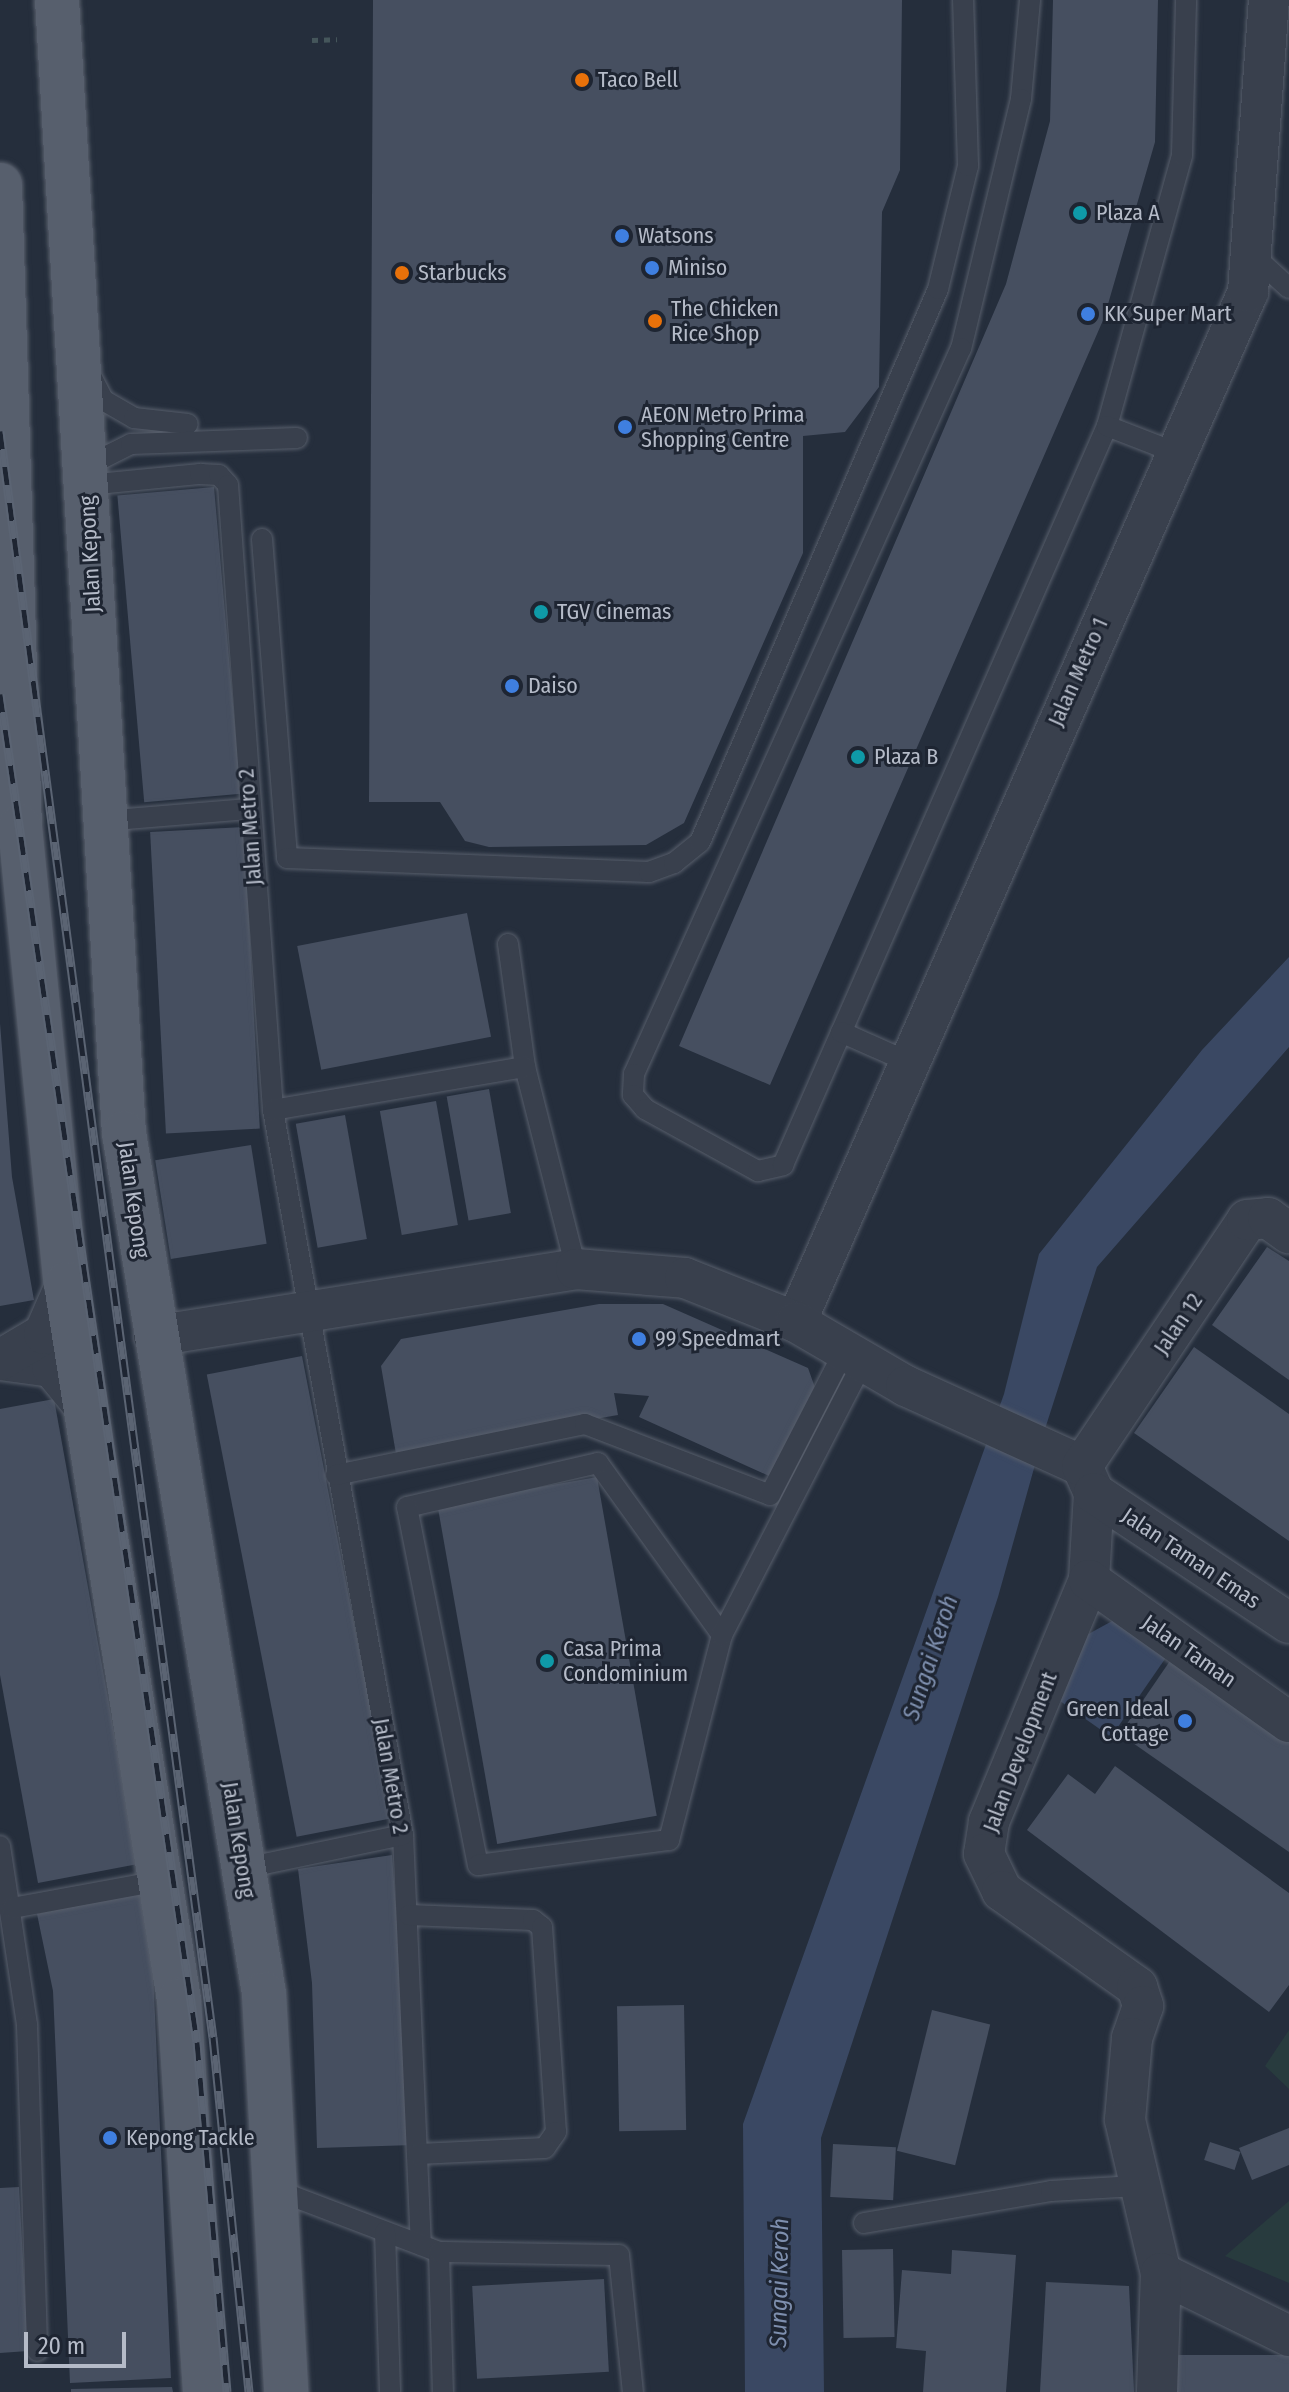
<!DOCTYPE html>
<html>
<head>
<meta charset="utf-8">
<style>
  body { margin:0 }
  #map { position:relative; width:1289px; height:2392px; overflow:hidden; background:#252e3c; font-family:"Fira Sans Condensed",sans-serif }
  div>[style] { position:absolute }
  .green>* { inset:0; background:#283b3e }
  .water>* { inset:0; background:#3a4863 }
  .building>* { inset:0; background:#464f60; transform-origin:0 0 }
  .path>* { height:5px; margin-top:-2.5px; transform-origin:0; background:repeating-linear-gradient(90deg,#45565b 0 6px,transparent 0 12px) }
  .roads { filter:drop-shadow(0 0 2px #575e6b) drop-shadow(0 0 2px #575e6b) }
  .lane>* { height:20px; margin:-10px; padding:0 10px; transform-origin:10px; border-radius:10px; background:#39404d }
  .street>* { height:40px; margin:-20px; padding:0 20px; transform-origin:20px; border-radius:20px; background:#39404d }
  .primary>* { height:44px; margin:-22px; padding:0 22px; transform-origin:22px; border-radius:22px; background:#575f6d }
  .rail>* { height:9px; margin-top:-4.5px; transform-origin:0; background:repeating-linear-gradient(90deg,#1e2532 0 18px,#5b6473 0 36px); box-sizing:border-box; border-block:2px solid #5b6473 }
  .dots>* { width:22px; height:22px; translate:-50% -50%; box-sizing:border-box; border:4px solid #1e2532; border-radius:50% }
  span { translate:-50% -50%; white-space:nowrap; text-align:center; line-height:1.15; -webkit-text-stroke:6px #1e2532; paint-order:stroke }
  .poi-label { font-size:22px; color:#b5bbc8 }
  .left { translate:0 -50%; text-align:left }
  .right { translate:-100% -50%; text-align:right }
  .street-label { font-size:22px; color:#b5bbc8 }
  .water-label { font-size:24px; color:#7e8fae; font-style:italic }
  .scale { position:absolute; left:24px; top:2332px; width:102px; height:36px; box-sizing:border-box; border:4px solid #b5bbc8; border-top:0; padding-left:10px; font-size:24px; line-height:28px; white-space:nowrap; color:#b5bbc8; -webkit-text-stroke:6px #1e2532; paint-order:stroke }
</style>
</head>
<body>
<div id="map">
  <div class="green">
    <i style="clip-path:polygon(1289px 2030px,1289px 2089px,1265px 2066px)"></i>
    <i style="clip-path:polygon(1289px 2201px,1289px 2283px,1225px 2256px)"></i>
  </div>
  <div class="water">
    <i style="clip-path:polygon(1289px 957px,1289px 1047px,1097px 1267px,1045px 1429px,998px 1597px,821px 2138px,824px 2392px,745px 2392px,743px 2124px,1004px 1394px,1039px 1254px,1202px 1050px)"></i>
    <i style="clip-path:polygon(1114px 1620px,1167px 1656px,1111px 1737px,1060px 1701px,1083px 1637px)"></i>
  </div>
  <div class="building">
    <i style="clip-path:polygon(373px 0,902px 0,900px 170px,882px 212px,879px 387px,845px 432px,803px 436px,803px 553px,684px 823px,646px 845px,489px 847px,465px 841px,440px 802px,369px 802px)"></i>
    <i style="clip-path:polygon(1053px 0,1158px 0,1155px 142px,1104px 318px,770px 1085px,679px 1046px,1006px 284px,1050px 121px)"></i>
    <i style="left:214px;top:487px;width:308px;height:97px;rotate:85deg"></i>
    <i style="left:244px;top:827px;width:302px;height:94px;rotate:87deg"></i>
    <i style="left:467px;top:913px;width:126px;height:173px;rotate:79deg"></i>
    <i style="clip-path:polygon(0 1023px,12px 1177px,34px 1300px,0 1306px)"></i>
    <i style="left:489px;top:1089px;width:126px;height:43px;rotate:80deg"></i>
    <i style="left:436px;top:1101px;width:126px;height:57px;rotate:80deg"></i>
    <i style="left:345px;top:1115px;width:126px;height:50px;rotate:80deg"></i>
    <i style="left:251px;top:1145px;width:100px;height:97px;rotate:81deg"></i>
    <i style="clip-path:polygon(1267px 1247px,1289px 1261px,1289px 1380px,1212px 1325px)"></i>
    <i style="clip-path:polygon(599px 1304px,663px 1304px,808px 1368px,818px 1396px,780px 1481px,639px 1417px,649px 1396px,614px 1393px,618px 1415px,396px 1454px,381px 1366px,401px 1339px)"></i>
    <i style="clip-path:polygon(1194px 1347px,1289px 1414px,1289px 1541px,1134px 1433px)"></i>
    <i style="left:302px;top:1356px;width:471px;height:97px;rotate:79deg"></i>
    <i style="clip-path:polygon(54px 1399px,138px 1864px,38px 1883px,0 1675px,0 1409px)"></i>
    <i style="left:597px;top:1477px;width:344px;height:162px;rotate:80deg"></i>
    <i style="clip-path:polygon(1174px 1655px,1289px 1736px,1289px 1852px,1120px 1734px)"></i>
    <i style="clip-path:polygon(1115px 1766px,1289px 1893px,1289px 1985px,1269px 2012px,1027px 1830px,1068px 1774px,1095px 1794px)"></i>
    <i style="clip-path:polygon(392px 1855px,414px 2145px,317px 2148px,312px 1983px,298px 1869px)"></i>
    <i style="clip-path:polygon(141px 1893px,152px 1948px,171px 2378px,70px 2383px,53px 1991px,37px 1914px)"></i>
    <i style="left:684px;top:2005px;width:125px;height:67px;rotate:89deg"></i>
    <i style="left:932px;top:2010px;width:60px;height:145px;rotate:14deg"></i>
    <i style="clip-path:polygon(1289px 2128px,1289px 2165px,1252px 2180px,1239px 2148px)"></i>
    <i style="left:1210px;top:2142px;width:32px;height:19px;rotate:18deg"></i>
    <i style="left:833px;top:2144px;width:63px;height:53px;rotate:3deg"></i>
    <i style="clip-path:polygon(19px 2187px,28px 2351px,0 2353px,0 2188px)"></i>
    <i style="left:893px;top:2249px;width:88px;height:51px;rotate:89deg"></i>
    <i style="clip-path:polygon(952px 2250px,1016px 2255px,1006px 2392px,923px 2392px,926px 2351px,896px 2348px,902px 2270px,951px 2274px)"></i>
    <i style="left:604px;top:2279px;width:93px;height:132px;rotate:87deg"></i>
    <i style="clip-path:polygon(1046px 2282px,1129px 2286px,1134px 2392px,1040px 2392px)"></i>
    <i style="left:1289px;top:2355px;width:37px;height:115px;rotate:90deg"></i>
    <i style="clip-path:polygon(172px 2387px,173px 2392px,71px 2392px,71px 2389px)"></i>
  </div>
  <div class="path">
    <i style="left:312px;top:40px;width:25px;rotate:-2deg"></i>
  </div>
  <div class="roads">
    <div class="lane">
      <i style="left:1030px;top:0;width:99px;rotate:95.2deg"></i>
      <i style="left:1021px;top:99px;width:256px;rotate:103.5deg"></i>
      <i style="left:961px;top:348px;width:796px;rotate:114.25deg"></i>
      <i style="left:634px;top:1074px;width:21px;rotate:93deg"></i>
      <i style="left:633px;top:1095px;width:18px;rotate:49deg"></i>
      <i style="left:645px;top:1109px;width:129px;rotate:28.8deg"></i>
      <i style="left:758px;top:1171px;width:26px;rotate:-13deg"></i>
      <i style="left:783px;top:1165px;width:807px;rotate:-66.33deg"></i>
      <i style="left:1107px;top:426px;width:281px;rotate:-74.5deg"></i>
      <i style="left:1182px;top:155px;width:155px;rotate:-88.5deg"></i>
      <i style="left:1255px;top:257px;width:46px;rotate:42.4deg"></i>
      <i style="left:90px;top:374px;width:29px;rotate:63deg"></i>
      <i style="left:103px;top:400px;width:36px;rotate:30deg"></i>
      <i style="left:134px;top:418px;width:54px;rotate:6.3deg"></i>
      <i style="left:1107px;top:426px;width:72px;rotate:21.2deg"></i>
      <i style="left:85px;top:467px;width:51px;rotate:-26.6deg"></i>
      <i style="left:131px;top:444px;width:166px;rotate:-2.1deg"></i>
      <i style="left:87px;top:485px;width:114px;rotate:-5.6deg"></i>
      <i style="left:200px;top:474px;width:19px;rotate:3deg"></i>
      <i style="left:219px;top:475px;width:13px;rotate:48deg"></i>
      <i style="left:228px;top:485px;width:627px;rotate:85.88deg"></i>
      <i style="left:273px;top:1110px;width:737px;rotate:79.83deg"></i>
      <i style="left:403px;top:1835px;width:410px;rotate:87.5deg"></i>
      <i style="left:262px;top:539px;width:320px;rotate:85.5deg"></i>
      <i style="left:287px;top:858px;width:362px;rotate:2.2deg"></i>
      <i style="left:649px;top:872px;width:27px;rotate:-20deg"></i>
      <i style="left:674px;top:863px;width:33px;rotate:-39deg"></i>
      <i style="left:700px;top:842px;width:602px;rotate:-66.71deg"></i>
      <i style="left:938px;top:289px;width:127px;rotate:-76.3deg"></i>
      <i style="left:968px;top:166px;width:166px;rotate:-91.7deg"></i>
      <i style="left:103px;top:821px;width:145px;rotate:-4.7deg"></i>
      <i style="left:508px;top:944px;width:124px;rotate:82.1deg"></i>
      <i style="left:525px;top:1067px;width:208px;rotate:75.8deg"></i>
      <i style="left:841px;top:1032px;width:71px;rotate:24deg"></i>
      <i style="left:273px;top:1110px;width:256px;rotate:-9.7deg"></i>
      <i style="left:336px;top:1475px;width:254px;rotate:-11.6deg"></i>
      <i style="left:585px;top:1424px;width:198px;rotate:21deg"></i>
      <i style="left:770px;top:1495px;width:163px;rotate:-62.7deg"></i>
      <i style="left:722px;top:1635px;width:212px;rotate:-125.8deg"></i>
      <i style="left:598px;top:1463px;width:196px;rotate:167deg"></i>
      <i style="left:407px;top:1507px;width:365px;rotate:78.8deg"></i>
      <i style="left:478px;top:1865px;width:193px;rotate:-7.5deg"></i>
      <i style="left:669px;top:1840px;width:212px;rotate:-75.5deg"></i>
      <i style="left:722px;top:1635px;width:307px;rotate:-62.7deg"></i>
      <i style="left:0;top:1846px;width:181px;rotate:81.4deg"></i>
      <i style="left:27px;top:2025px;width:326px;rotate:88.2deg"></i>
      <i style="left:245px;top:1868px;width:161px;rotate:-11.8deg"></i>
      <i style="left:12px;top:1908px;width:155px;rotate:-10.4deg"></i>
      <i style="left:409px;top:1915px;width:124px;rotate:2.3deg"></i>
      <i style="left:533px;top:1920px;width:11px;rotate:38deg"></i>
      <i style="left:542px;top:1927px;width:205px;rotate:86.1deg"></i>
      <i style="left:556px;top:2132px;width:19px;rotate:125deg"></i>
      <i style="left:545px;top:2148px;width:127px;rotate:177.3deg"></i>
      <i style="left:276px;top:2190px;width:174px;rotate:20.8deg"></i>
      <i style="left:439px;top:2252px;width:140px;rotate:88.4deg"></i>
      <i style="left:864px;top:2223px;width:190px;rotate:-9.7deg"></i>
      <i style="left:1051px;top:2191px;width:85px;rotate:-3.4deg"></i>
      <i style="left:385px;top:2232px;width:160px;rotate:88.2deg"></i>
      <i style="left:439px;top:2252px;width:180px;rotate:1deg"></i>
      <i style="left:619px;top:2255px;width:138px;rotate:84.2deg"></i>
    </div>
    <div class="street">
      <i style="left:796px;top:1322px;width:1125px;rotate:-66.31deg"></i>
      <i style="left:1248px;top:292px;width:293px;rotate:-85.9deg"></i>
      <i style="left:154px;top:1336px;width:427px;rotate:-9deg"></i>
      <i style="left:576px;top:1269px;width:109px;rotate:4.7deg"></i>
      <i style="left:685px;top:1278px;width:119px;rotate:21.6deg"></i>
      <i style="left:796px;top:1322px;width:127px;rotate:30.2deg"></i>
      <i style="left:906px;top:1386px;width:193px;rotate:24.4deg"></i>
      <i style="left:1082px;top:1466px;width:30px;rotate:66deg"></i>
      <i style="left:1094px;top:1493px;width:87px;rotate:93.3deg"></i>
      <i style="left:1089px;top:1580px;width:262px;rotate:112.5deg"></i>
      <i style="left:989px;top:1822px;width:32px;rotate:99deg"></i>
      <i style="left:984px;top:1854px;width:41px;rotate:64.1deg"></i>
      <i style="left:1002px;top:1891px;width:166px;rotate:35.4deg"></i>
      <i style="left:1137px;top:1987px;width:20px;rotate:72deg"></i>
      <i style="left:1143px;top:2006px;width:34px;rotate:109deg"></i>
      <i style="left:1132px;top:2038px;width:82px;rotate:94.9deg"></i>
      <i style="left:1125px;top:2120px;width:157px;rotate:76.8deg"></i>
      <i style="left:1161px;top:2273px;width:143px;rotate:26.2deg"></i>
      <i style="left:0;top:1360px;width:52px;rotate:7.7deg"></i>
      <i style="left:52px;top:1367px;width:57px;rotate:50.7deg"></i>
      <i style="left:0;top:1360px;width:51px;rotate:-30.6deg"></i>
      <i style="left:44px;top:1334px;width:55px;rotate:-66.3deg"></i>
      <i style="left:1082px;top:1466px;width:296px;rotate:-56.1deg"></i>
      <i style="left:1247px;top:1220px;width:21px;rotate:-5deg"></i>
      <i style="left:1268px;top:1218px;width:26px;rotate:36deg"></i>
      <i style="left:1094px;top:1493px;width:234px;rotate:33.7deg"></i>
      <i style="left:1089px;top:1580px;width:245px;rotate:35.4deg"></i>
      <i style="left:1157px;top:2392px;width:119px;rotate:-88.1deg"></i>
    </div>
    <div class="primary">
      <i style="left:57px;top:0;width:1135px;rotate:86.62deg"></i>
      <i style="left:124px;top:1133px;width:872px;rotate:80.76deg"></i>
      <i style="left:264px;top:1994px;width:399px;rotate:86.8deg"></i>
      <i style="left:0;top:185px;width:642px;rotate:88.22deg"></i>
      <i style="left:20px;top:827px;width:459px;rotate:84.3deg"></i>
      <i style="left:66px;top:1284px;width:725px;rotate:81.03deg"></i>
      <i style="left:179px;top:2000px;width:393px;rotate:86.2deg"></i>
    </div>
  </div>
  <div class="rail">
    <i style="left:0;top:431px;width:1620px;rotate:82.45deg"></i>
    <i style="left:213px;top:2037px;width:357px;rotate:84.2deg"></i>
    <i style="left:0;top:694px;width:1362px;rotate:81.69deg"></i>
    <i style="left:197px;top:2042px;width:351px;rotate:85.1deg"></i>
  </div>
  <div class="dots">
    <i style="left:582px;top:80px;background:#e8710a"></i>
    <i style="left:1080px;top:213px;background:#0f9aa8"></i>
    <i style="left:622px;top:236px;background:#3f7fe0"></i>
    <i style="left:652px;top:268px;background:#3f7fe0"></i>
    <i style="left:402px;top:273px;background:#e8710a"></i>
    <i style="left:1088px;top:314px;background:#3f7fe0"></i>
    <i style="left:655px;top:321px;background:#e8710a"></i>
    <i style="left:625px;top:427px;background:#3f7fe0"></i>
    <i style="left:541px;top:612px;background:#0f9aa8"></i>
    <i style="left:512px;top:686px;background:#3f7fe0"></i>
    <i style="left:858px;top:757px;background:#0f9aa8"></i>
    <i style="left:639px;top:1339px;background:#3f7fe0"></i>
    <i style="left:547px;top:1661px;background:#0f9aa8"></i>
    <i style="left:1185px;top:1721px;background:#3f7fe0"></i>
    <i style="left:110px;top:2138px;background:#3f7fe0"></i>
  </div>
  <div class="poi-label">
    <span class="left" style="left:598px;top:80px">Taco Bell</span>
    <span class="left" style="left:1096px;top:213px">Plaza A</span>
    <span class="left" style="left:638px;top:236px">Watsons</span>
    <span class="left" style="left:668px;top:268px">Miniso</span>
    <span class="left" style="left:418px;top:273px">Starbucks</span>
    <span class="left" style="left:671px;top:321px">The Chicken<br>Rice Shop</span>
    <span class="left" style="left:1104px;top:314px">KK Super Mart</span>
    <span class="left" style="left:641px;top:427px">AEON Metro Prima<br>Shopping Centre</span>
    <span class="left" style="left:557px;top:612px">TGV Cinemas</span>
    <span class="left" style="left:528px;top:686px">Daiso</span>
    <span class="left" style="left:874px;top:757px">Plaza B</span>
    <span class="left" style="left:655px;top:1339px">99 Speedmart</span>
    <span class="left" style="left:563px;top:1661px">Casa Prima<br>Condominium</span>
    <span class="right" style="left:1169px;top:1721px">Green Ideal<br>Cottage</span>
    <span class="left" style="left:126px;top:2138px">Kepong Tackle</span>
  </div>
  <div class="street-label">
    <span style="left:90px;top:554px;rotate:-93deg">Jalan Kepong</span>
    <span style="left:1078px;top:672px;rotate:-66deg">Jalan Metro 1</span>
    <span style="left:250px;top:827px;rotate:-94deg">Jalan Metro 2</span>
    <span style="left:134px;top:1200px;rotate:82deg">Jalan Kepong</span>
    <span style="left:1178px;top:1324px;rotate:-56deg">Jalan 12</span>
    <span style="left:1191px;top:1558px;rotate:34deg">Jalan Taman Emas</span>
    <span style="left:1189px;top:1651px;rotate:35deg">Jalan Taman</span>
    <span style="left:1020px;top:1752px;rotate:-69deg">Jalan Development</span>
    <span style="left:391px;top:1776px;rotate:80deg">Jalan Metro 2</span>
    <span style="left:239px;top:1840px;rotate:81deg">Jalan Kepong</span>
  </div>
  <div class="water-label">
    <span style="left:931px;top:1658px;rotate:-72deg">Sungai Keroh</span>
    <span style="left:780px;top:2283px;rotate:-89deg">Sungai Keroh</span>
  </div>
  <div class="scale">20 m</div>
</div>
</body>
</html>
